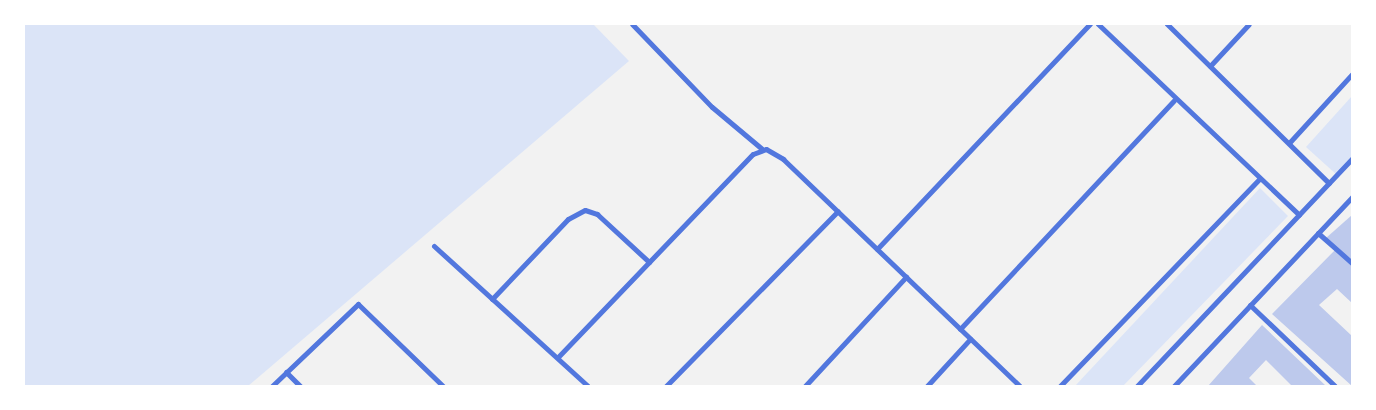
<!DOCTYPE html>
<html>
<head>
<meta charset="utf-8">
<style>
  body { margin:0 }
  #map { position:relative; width:1376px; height:410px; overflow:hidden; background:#f2f2f2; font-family:"PT Serif",serif }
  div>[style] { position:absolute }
  .green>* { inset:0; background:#dbe4f7 }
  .building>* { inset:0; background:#bdc9ec }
  .minor>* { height:5px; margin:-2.5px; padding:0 2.5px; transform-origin:2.5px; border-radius:2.5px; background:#5277de }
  span { translate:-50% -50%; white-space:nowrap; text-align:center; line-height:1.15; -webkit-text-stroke:5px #fff; paint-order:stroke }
  .frame { position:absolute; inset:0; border:25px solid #fff; pointer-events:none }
</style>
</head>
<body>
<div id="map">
  <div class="green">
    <i style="clip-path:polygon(24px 24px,593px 24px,629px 61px,248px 386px,24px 386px)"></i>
    <i style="clip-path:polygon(1352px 96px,1352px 158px,1337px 175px,1306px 147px)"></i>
    <i style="clip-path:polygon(1260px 188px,1288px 216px,1123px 386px,1075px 386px)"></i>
  </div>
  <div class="building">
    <i style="clip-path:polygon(1352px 215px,1352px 262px,1326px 238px)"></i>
    <i style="clip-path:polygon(1335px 250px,1352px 266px,1352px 303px,1337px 289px,1319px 305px,1352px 336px,1352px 386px,1272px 314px)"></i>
    <i style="clip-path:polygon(1262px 325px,1326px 386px,1292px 386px,1266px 360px,1249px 378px,1257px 386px,1208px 386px)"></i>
  </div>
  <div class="minor">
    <i style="left:632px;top:24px;width:115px;rotate:46.1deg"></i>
    <i style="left:712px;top:107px;width:65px;rotate:40deg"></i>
    <i style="left:1098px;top:24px;width:277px;rotate:43.5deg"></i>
    <i style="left:1167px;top:24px;width:227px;rotate:44.5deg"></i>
    <i style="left:1210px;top:66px;width:57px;rotate:-47.1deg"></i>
    <i style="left:1289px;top:143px;width:93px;rotate:-47.6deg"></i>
    <i style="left:1318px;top:233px;width:45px;rotate:41.4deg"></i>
    <i style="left:434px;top:246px;width:208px;rotate:42.3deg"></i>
    <i style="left:877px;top:249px;width:310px;rotate:-46.6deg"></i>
    <i style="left:492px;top:299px;width:110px;rotate:-46.5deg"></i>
    <i style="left:568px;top:219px;width:19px;rotate:-28deg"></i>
    <i style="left:585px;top:210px;width:13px;rotate:18deg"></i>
    <i style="left:597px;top:214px;width:71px;rotate:42.7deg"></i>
    <i style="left:1250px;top:305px;width:117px;rotate:43.6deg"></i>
    <i style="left:960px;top:329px;width:313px;rotate:-46.9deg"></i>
    <i style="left:558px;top:357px;width:281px;rotate:-46.2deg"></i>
    <i style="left:753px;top:154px;width:14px;rotate:-21deg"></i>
    <i style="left:766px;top:149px;width:20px;rotate:30deg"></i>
    <i style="left:783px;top:159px;width:328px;rotate:43.8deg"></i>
    <i style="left:286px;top:372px;width:20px;rotate:45deg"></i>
    <i style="left:272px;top:386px;width:119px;rotate:-43.6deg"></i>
    <i style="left:358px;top:304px;width:118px;rotate:44deg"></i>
    <i style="left:666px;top:386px;width:245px;rotate:-45.5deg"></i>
    <i style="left:805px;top:386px;width:149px;rotate:-47.2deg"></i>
    <i style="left:927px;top:386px;width:64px;rotate:-47.5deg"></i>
    <i style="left:1060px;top:386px;width:287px;rotate:-46.1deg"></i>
    <i style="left:1137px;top:386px;width:313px;rotate:-46.6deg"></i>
    <i style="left:1174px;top:386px;width:260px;rotate:-46.7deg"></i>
  </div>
  <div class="frame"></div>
</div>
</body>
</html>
